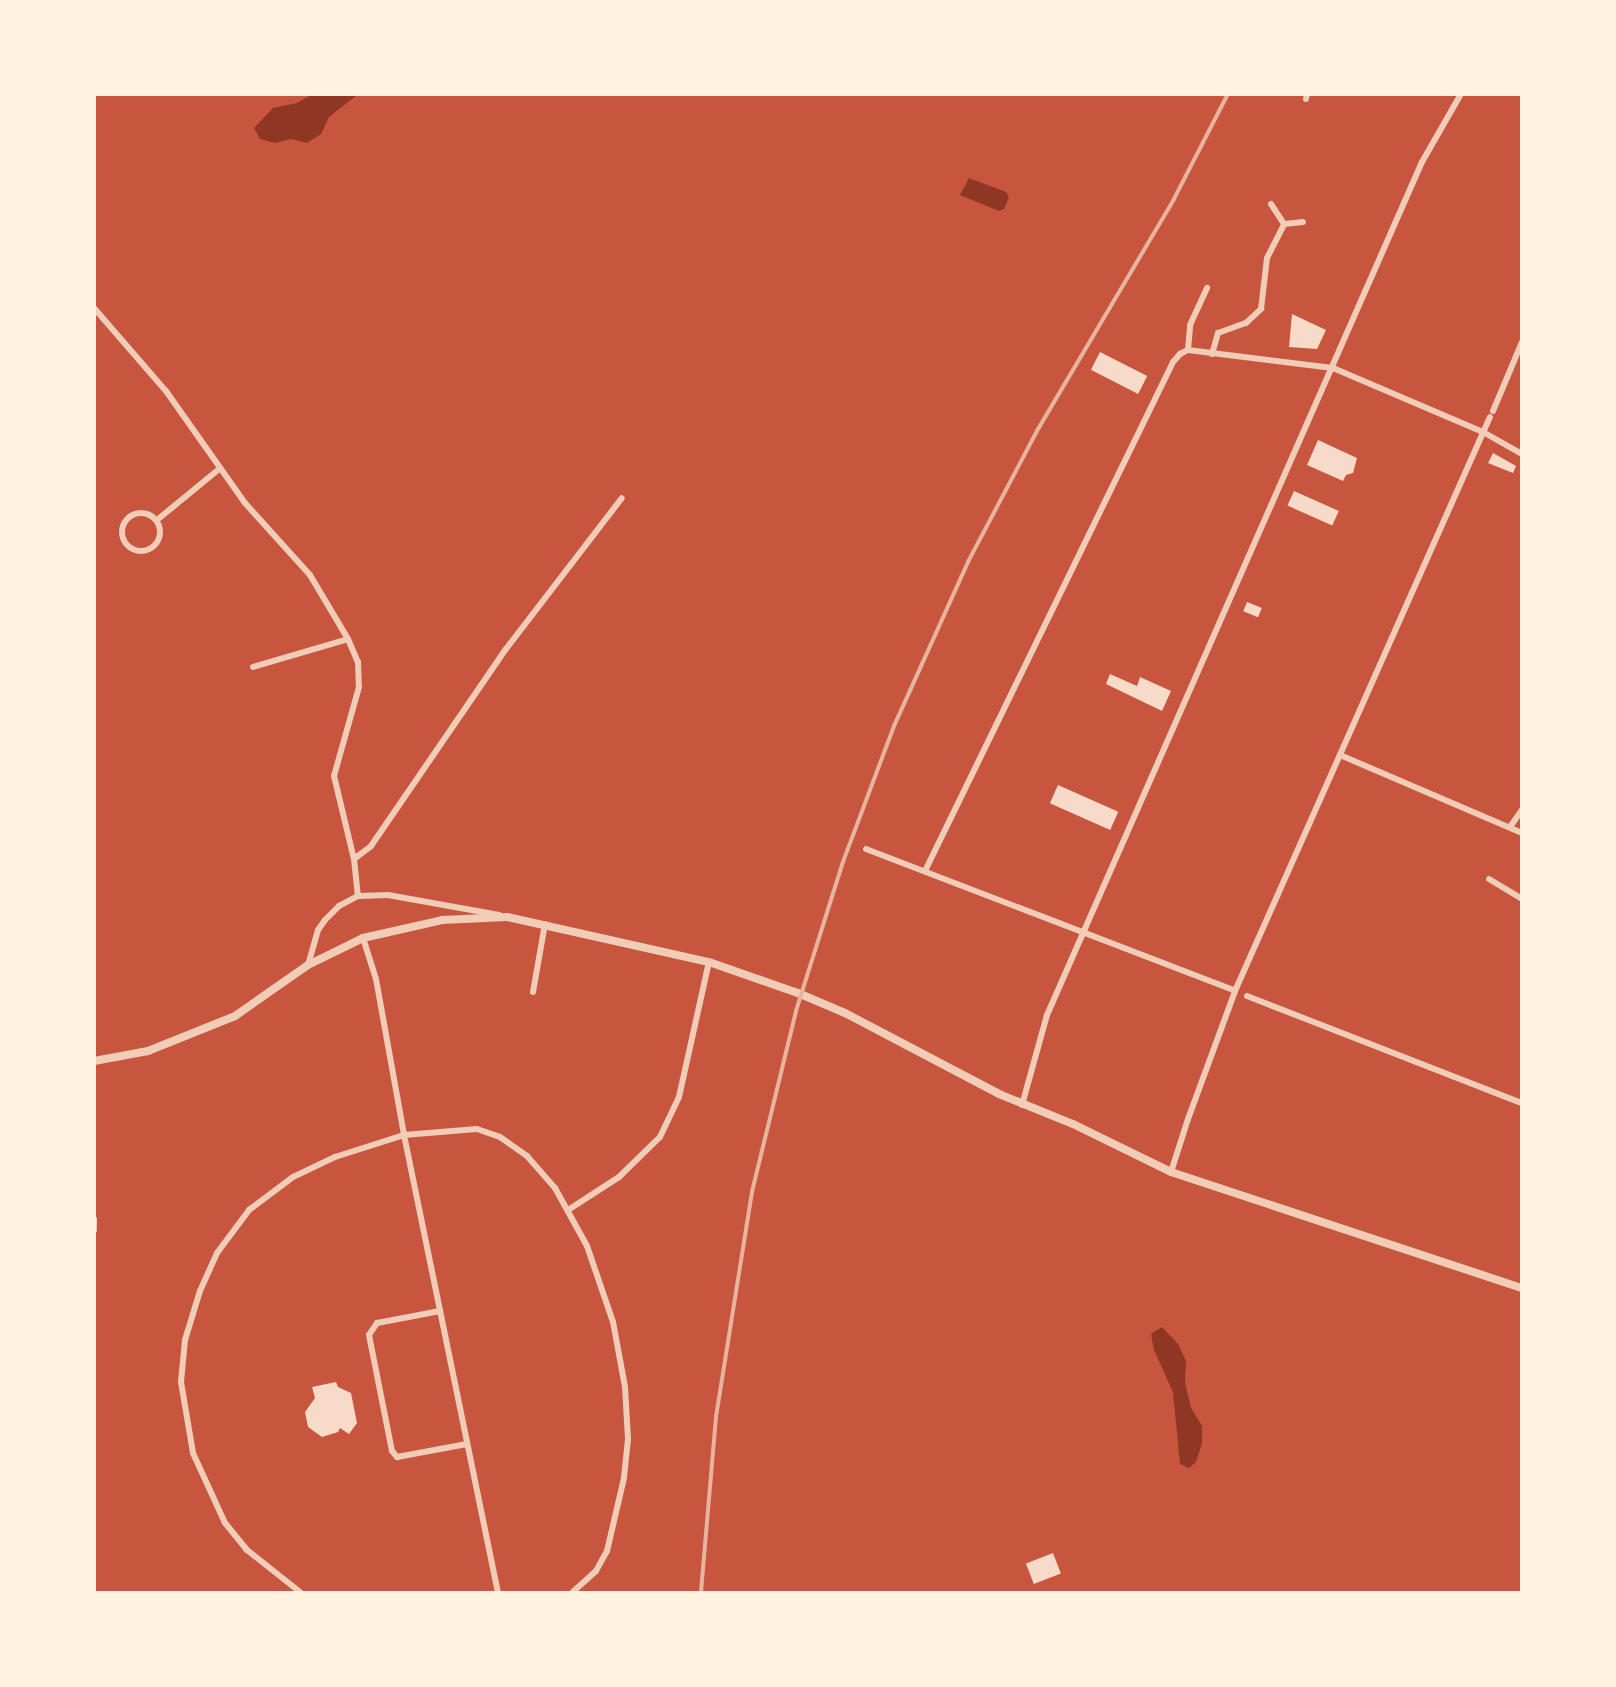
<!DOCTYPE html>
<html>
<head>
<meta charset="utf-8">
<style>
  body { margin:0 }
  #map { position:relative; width:1616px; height:1687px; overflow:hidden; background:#c8553d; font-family:"Sofia Sans Condensed",sans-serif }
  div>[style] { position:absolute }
  .water>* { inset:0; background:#8f3625 }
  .building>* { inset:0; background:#f7dbc8; transform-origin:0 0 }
  .minor>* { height:6px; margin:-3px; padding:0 3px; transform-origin:3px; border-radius:3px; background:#f1ccb7 }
  .minor>.ring { margin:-3px; padding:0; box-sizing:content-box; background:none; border:6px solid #f1ccb7; border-radius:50% }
  .tertiary>* { height:8px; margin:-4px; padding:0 4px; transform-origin:4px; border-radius:4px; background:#f1ccb7 }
  .rail>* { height:3.5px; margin:-1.75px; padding:0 1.75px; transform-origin:1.75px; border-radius:1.75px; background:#e9b49f }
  span { translate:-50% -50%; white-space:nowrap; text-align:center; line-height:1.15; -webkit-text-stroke:7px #fff3e0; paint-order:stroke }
  .frame { position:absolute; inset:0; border:96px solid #fff3e0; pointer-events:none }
</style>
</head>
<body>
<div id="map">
  <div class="water">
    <i style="clip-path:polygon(311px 95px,357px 95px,329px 117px,321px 134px,307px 143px,291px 139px,275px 143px,260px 139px,254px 128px,273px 108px,297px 103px)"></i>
    <i style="clip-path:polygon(969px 178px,1006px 192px,1009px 197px,1004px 209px,999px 211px,960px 195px)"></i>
    <i style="clip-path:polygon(1162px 1327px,1178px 1344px,1186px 1361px,1185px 1382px,1191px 1408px,1202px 1426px,1202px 1443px,1196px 1462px,1189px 1468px,1180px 1464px,1173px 1392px,1154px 1350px,1151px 1334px)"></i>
  </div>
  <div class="building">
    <i style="clip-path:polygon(1292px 314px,1326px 330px,1317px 349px,1289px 347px)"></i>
    <i style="left:1100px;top:352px;width:53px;height:20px;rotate:27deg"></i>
    <i style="clip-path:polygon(1318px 440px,1357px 458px,1353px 473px,1346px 475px,1343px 481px,1307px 465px)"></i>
    <i style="clip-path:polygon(1493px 453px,1516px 466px,1513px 473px,1488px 463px)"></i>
    <i style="left:1294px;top:491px;width:49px;height:16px;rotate:24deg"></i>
    <i style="left:1247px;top:602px;width:16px;height:10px;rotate:22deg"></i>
    <i style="clip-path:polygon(1110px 674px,1137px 686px,1140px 677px,1171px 691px,1162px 711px,1106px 684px)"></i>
    <i style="left:1058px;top:785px;width:66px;height:20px;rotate:24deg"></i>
    <i style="clip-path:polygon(336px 1382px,338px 1387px,351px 1393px,357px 1423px,349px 1434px,340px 1428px,338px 1432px,322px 1437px,308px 1427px,305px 1412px,315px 1398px,312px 1387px)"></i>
    <i style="left:1053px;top:1553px;width:22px;height:29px;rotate:69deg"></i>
  </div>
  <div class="minor">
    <i style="left:1306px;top:99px;width:5px;rotate:-79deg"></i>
    <i style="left:1271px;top:204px;width:24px;rotate:57deg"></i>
    <i style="left:1284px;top:224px;width:19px;rotate:-6deg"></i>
    <i style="left:94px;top:308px;width:110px;rotate:49.1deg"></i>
    <i style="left:166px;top:391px;width:137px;rotate:54.8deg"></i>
    <i style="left:245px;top:503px;width:97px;rotate:47.9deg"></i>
    <i style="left:310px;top:575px;width:74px;rotate:59.3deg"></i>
    <i style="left:348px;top:639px;width:25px;rotate:67deg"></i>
    <i style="left:358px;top:662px;width:25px;rotate:88deg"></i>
    <i style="left:359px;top:687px;width:92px;rotate:105.7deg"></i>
    <i style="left:334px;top:776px;width:85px;rotate:76.5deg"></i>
    <i style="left:354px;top:859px;width:37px;rotate:84deg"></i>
    <i style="left:1188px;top:350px;width:25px;rotate:-85deg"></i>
    <i style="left:1190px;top:325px;width:41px;rotate:-65.3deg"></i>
    <i style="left:1212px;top:354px;width:22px;rotate:-74deg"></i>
    <i style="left:1218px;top:333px;width:30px;rotate:-20deg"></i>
    <i style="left:1246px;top:323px;width:21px;rotate:-43deg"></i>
    <i style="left:1261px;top:309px;width:51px;rotate:-83.3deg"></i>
    <i style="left:1267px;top:258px;width:38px;rotate:-63deg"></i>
    <i style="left:1493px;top:411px;width:75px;rotate:-67.2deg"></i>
    <i class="ring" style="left:122px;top:513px;width:32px;height:32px"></i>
    <i style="left:157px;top:520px;width:80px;rotate:-39.4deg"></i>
    <i style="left:253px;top:667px;width:99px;rotate:-16.4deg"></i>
    <i style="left:1340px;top:755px;width:198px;rotate:23.2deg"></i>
    <i style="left:1510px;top:827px;width:21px;rotate:-55deg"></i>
    <i style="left:866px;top:849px;width:395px;rotate:21deg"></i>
    <i style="left:354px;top:859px;width:21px;rotate:-37deg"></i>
    <i style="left:371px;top:846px;width:239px;rotate:-55.6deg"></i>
    <i style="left:506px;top:649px;width:190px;rotate:-52.5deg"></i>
    <i style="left:925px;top:871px;width:566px;rotate:-64.02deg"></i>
    <i style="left:1173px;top:362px;width:11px;rotate:-49deg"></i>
    <i style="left:1180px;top:354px;width:9px;rotate:-27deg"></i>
    <i style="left:1188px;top:350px;width:146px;rotate:7.1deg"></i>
    <i style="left:1333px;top:368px;width:163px;rotate:23.1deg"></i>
    <i style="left:1483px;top:432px;width:45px;rotate:29.4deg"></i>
    <i style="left:1489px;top:879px;width:39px;rotate:31deg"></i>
    <i style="left:363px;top:938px;width:43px;rotate:72.4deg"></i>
    <i style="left:376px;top:979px;width:158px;rotate:79.8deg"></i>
    <i style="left:404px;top:1135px;width:467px;rotate:78.4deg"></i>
    <i style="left:308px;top:965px;width:36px;rotate:-74deg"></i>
    <i style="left:318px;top:930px;width:12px;rotate:-55deg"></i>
    <i style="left:325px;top:920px;width:20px;rotate:-45deg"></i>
    <i style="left:339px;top:906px;width:21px;rotate:-28deg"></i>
    <i style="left:358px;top:896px;width:30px;rotate:-2deg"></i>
    <i style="left:388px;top:895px;width:113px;rotate:10.2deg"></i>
    <i style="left:533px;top:992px;width:69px;rotate:-80deg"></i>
    <i style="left:1247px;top:996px;width:295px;rotate:21.3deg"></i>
    <i style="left:1022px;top:1105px;width:93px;rotate:-74.5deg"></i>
    <i style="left:1047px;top:1015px;width:932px;rotate:-66.27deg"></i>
    <i style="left:1422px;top:162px;width:78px;rotate:-60.2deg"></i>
    <i style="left:1171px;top:1172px;width:56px;rotate:-72.2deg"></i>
    <i style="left:1188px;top:1119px;width:136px;rotate:-69.8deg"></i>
    <i style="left:1235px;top:991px;width:628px;rotate:-66.05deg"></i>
    <i style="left:568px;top:1210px;width:61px;rotate:-32.9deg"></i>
    <i style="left:619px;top:1177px;width:57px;rotate:-44.3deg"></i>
    <i style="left:660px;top:1137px;width:44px;rotate:-64.6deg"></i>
    <i style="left:679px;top:1097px;width:138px;rotate:-77.5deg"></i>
    <i style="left:94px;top:1219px;width:11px;rotate:90deg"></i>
    <i style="left:440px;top:1311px;width:64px;rotate:169.2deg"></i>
    <i style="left:377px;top:1323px;width:14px;rotate:124deg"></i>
    <i style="left:369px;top:1335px;width:118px;rotate:78.8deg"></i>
    <i style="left:392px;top:1451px;width:8px;rotate:50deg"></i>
    <i style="left:397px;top:1457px;width:71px;rotate:-10.5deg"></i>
    <i style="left:300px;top:1592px;width:68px;rotate:-141.6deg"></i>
    <i style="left:247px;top:1550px;width:35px;rotate:-129deg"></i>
    <i style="left:225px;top:1523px;width:77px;rotate:-114.6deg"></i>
    <i style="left:193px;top:1453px;width:72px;rotate:-99.6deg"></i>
    <i style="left:181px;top:1382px;width:42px;rotate:-84.6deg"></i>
    <i style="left:185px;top:1340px;width:51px;rotate:-73deg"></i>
    <i style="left:200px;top:1291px;width:42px;rotate:-65.9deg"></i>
    <i style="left:217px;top:1253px;width:54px;rotate:-53.3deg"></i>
    <i style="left:249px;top:1210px;width:55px;rotate:-36.9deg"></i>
    <i style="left:293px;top:1177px;width:47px;rotate:-25.5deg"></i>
    <i style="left:335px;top:1157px;width:72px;rotate:-17.7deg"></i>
    <i style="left:404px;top:1135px;width:73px;rotate:-4.7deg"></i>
    <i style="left:477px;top:1129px;width:24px;rotate:19deg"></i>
    <i style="left:500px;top:1137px;width:33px;rotate:35deg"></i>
    <i style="left:527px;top:1156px;width:43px;rotate:48.8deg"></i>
    <i style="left:555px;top:1188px;width:66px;rotate:61.1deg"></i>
    <i style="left:587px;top:1246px;width:80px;rotate:71.1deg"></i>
    <i style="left:613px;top:1322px;width:66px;rotate:79.5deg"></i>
    <i style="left:625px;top:1387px;width:52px;rotate:86.7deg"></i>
    <i style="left:628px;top:1439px;width:39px;rotate:96deg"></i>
    <i style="left:624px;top:1478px;width:75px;rotate:103.1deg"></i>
    <i style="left:607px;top:1551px;width:23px;rotate:119deg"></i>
    <i style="left:596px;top:1571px;width:31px;rotate:138deg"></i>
  </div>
  <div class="tertiary">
    <i style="left:94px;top:1061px;width:55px;rotate:-10.5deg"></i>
    <i style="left:148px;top:1051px;width:94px;rotate:-21.9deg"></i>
    <i style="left:235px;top:1016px;width:89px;rotate:-34.9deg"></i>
    <i style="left:308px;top:965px;width:61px;rotate:-26.1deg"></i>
    <i style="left:363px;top:938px;width:81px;rotate:-12.8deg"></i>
    <i style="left:442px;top:920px;width:65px;rotate:-2.6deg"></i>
    <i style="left:507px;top:917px;width:207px;rotate:12.6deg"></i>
    <i style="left:709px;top:962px;width:94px;rotate:19.2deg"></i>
    <i style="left:798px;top:993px;width:51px;rotate:23.1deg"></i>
    <i style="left:845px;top:1013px;width:174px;rotate:27.7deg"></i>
    <i style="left:999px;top:1094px;width:80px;rotate:22.1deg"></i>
    <i style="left:1073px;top:1124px;width:109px;rotate:26.1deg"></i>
    <i style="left:1171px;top:1172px;width:370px;rotate:18.3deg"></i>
  </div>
  <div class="rail">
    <i style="left:701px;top:1592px;width:176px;rotate:-85.1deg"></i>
    <i style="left:716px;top:1417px;width:228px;rotate:-80.9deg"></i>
    <i style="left:752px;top:1192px;width:186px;rotate:-76.3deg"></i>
    <i style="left:796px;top:1011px;width:156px;rotate:-72.5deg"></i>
    <i style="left:843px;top:862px;width:147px;rotate:-69.4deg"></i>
    <i style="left:895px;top:724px;width:178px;rotate:-65.7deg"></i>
    <i style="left:968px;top:562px;width:148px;rotate:-62.2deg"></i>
    <i style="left:1037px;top:431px;width:269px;rotate:-59.4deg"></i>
    <i style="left:1174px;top:199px;width:118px;rotate:-62.8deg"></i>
  </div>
  <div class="frame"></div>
</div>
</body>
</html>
